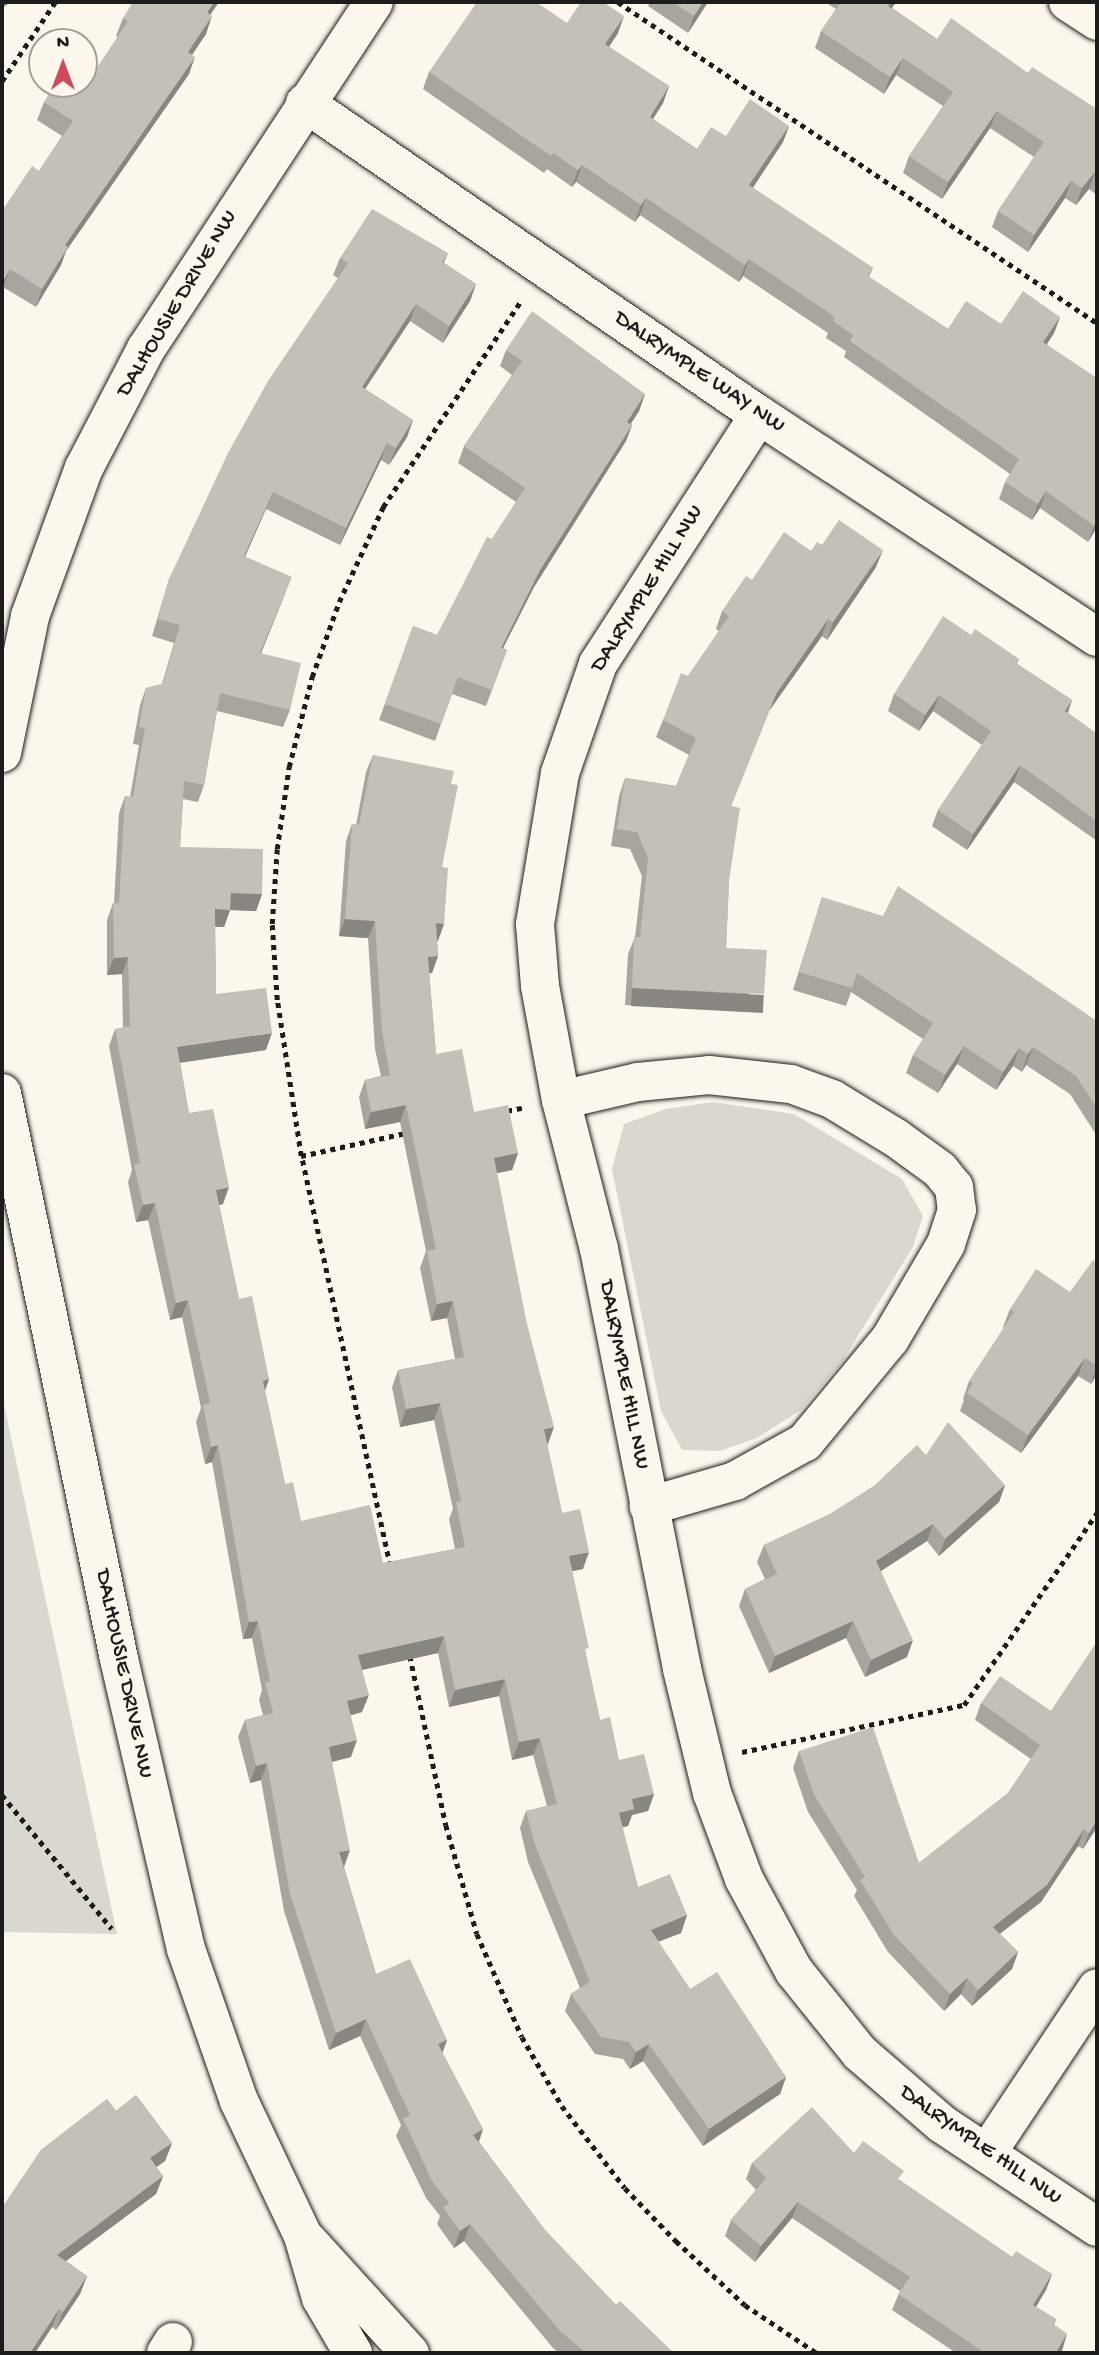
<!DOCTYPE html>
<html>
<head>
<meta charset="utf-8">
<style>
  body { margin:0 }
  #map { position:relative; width:1099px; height:2355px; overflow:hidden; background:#fbf7ec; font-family:"Gochi Hand",sans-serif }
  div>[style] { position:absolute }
  .green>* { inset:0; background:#dad7ce }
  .path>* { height:4.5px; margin-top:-2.25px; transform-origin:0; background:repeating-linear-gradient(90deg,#1c1c1c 0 5px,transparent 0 10px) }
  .roads { filter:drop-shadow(0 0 2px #1c1c1c) drop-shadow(0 0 2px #1c1c1c) }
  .minor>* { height:38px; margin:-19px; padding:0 19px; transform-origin:19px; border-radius:19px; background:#fbf7ec }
  .tertiary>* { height:38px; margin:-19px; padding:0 19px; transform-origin:19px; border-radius:19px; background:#fbf7ec }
  .wall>* { inset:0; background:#a8a59e }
  .shaded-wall>* { inset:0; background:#888681; transform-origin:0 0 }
  .building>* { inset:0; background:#c3c0b8 }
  span { translate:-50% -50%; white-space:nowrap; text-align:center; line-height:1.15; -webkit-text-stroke:7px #fbf7ec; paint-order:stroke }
  .street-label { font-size:23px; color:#1c1c1c }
  .frame { position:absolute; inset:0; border:4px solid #1c1c1c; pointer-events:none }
  .north { position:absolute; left:28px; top:28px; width:70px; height:70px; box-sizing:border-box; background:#fbf7ec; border:2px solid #a29f99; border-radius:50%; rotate:0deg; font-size:19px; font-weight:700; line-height:28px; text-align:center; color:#1c1c1c }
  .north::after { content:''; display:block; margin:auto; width:24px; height:32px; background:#d1495b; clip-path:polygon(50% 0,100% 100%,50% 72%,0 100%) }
</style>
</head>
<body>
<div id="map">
  <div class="green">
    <i style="clip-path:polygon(713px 1102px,794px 1114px,902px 1179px,923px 1216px,913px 1247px,843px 1360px,801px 1410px,757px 1438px,720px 1451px,682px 1450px,661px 1411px,612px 1169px,624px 1124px,666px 1109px)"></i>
    <i style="clip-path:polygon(2px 1395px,117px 1934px,2px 1932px)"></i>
  </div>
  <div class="path">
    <i style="left:618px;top:2px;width:577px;rotate:33.83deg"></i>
    <i style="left:2px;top:81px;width:95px;rotate:-56.1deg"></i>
    <i style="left:507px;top:1111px;width:19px;rotate:-12deg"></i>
    <i style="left:301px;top:1156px;width:107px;rotate:-12.4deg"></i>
    <i style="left:390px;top:1566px;width:420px;rotate:-102.2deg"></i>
    <i style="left:301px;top:1156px;width:158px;rotate:-98.7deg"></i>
    <i style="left:277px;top:1000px;width:76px;rotate:-93.8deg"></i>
    <i style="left:272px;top:924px;width:75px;rotate:-86.2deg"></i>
    <i style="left:277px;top:849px;width:83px;rotate:-81.7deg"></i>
    <i style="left:289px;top:767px;width:93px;rotate:-75.7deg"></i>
    <i style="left:312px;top:677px;width:80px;rotate:-70.2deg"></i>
    <i style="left:339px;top:602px;width:105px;rotate:-65.1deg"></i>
    <i style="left:383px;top:507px;width:250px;rotate:-56.2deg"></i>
    <i style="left:410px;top:1656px;width:173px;rotate:78deg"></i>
    <i style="left:446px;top:1825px;width:113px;rotate:74.1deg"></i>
    <i style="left:477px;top:1934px;width:112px;rotate:66.4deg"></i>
    <i style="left:522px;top:2037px;width:80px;rotate:59.9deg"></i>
    <i style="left:562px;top:2106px;width:103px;rotate:52.5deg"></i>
    <i style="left:625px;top:2188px;width:74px;rotate:46.1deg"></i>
    <i style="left:676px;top:2241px;width:94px;rotate:42.8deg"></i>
    <i style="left:745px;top:2305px;width:87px;rotate:33.7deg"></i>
    <i style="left:742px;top:1752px;width:227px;rotate:-12deg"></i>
    <i style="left:964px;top:1705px;width:234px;rotate:-55.3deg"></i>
    <i style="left:2px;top:1795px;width:173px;rotate:50.6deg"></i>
  </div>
  <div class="roads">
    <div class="minor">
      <i style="left:1068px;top:2px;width:35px;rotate:33deg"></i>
      <i style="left:305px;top:103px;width:551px;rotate:34.5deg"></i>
      <i style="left:759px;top:415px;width:404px;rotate:33.3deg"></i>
      <i style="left:759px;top:415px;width:297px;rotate:122.9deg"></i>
      <i style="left:598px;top:664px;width:115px;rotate:109.2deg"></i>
      <i style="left:560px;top:773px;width:153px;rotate:99.4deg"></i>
      <i style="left:535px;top:924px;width:62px;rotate:85.4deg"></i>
      <i style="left:540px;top:986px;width:116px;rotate:79.6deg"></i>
      <i style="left:561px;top:1100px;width:154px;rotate:75.7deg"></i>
      <i style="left:599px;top:1249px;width:428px;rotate:78.8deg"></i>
      <i style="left:682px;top:1669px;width:128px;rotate:76.4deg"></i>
      <i style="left:712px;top:1793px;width:92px;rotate:69.6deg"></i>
      <i style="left:744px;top:1879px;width:105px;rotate:61.5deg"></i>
      <i style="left:794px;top:1971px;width:105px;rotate:51.2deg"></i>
      <i style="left:860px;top:2053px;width:108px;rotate:40.9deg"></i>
      <i style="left:942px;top:2124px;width:186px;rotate:33.6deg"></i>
      <i style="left:561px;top:1100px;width:79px;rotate:-13.2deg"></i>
      <i style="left:638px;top:1082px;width:71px;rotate:-5.6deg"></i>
      <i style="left:709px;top:1075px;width:82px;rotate:6.3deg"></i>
      <i style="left:791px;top:1084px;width:44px;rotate:20.1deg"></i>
      <i style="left:832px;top:1099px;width:75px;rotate:31.4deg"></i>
      <i style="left:896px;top:1138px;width:54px;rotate:36deg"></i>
      <i style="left:940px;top:1170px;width:22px;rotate:51deg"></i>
      <i style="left:954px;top:1187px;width:23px;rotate:83deg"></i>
      <i style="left:957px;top:1210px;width:36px;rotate:108deg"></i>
      <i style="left:946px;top:1244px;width:110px;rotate:120.5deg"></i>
      <i style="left:890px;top:1339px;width:134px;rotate:129.5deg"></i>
      <i style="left:805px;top:1442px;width:80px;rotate:150.9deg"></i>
      <i style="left:735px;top:1481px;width:90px;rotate:163.8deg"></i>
      <i style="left:987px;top:2153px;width:198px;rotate:-56.3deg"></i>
      <i style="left:166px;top:2353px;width:13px;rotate:-58deg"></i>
    </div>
    <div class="tertiary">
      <i style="left:2px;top:753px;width:140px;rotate:-78.4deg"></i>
      <i style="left:30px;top:616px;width:158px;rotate:-70deg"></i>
      <i style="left:84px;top:468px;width:134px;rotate:-62.5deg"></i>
      <i style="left:146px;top:349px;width:415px;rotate:-56.7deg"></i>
      <i style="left:2px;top:1093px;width:578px;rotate:78.32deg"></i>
      <i style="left:119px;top:1659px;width:298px;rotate:77deg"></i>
      <i style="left:186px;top:1949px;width:161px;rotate:70.8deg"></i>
      <i style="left:239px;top:2101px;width:149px;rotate:64.6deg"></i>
      <i style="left:303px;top:2236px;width:65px;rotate:73.8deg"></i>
      <i style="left:321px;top:2298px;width:64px;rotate:59.8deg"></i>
      <i style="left:307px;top:2240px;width:153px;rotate:47.7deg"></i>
    </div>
  </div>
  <div class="wall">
    <i style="clip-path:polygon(650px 2px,708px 2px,688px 33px,648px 6px)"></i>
    <i style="clip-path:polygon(825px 2px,896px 2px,892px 8px,937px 39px,1028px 73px,1097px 109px,1097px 195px,1089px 189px,1076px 205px,1065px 198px,1028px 252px,992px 227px,998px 211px,1034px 157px,990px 128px,942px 199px,903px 173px,909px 156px,943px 106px,896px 75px,884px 94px,815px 48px,821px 31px,836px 9px)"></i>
    <i style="clip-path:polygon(211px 15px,206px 34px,192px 54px,189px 74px,66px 251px,61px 265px,36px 307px,3px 287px,4px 208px,39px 171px,62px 136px,37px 120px,44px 102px,95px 71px,118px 37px,116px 36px,123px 18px)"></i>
    <i style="clip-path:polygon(567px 23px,618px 33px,609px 47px,669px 86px,663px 103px,653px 119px,697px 149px,726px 136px,789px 126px,783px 142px,753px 188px,873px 268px,869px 277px,948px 329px,1060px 317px,1054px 333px,1047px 344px,1097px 527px,1088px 542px,1040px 508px,1032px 520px,999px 499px,1005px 482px,1010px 474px,844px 357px,846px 351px,826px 338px,828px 333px,743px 276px,739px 282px,640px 215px,635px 222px,576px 182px,572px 187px,547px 169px,544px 173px,423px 89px,429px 72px)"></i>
    <i style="clip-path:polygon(448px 253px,444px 263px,476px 284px,470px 301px,443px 343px,410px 321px,365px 389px,413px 420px,407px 437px,389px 465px,381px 460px,340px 545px,266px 509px,245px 557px,285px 594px,261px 653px,290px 710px,283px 727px,217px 711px,204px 785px,198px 802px,183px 799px,180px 847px,262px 894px,256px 911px,230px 910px,224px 927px,215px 927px,216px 994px,266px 1050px,180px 1063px,189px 1113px,223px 1204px,219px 1205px,239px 1299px,269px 1379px,265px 1391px,285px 1484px,301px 1521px,383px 1563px,455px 1549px,449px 1519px,453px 1509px,434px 1420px,400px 1427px,392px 1387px,398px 1370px,455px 1359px,447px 1318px,431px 1321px,420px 1268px,426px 1251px,400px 1122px,365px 1129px,359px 1097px,365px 1080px,381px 1076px,375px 1049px,368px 938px,339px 936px,346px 841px,352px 824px,356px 825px,366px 772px,373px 755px,451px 784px,442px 867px,444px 924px,437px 941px,438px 956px,432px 973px,429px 973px,436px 1054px,474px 1112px,518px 1153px,512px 1170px,497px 1173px,548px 1444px,547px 1444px,562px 1513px,583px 1569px,572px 1571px,586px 1656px,600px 1720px,619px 1760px,654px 1794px,648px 1811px,632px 1815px,628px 1826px,622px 1827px,638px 1887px,687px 1915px,681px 1933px,658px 1942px,690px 1989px,786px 2077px,780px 2094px,703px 2146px,643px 2061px,630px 2069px,623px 2059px,595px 2054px,565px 2011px,571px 1994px,580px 1988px,528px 1862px,520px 1828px,526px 1811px,547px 1806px,533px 1755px,512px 1760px,499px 1696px,449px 1707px,438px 1653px,362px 1670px,362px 1712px,351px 1715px,351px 1757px,332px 1762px,344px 1867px,376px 1974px,447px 2040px,442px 2053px,483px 2129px,479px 2142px,545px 2230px,616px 2305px,674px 2353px,559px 2353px,553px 2348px,464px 2241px,454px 2248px,437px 2224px,440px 2216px,426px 2198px,396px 2136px,401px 2125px,360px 2036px,329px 2050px,284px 1911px,261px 1780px,250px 1783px,238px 1737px,245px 1720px,263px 1715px,259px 1700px,262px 1690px,252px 1638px,243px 1639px,212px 1462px,205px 1464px,196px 1422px,201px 1408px,182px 1317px,170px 1320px,148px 1220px,136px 1222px,128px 1182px,132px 1170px,109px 1046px,115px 1029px,123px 1028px,122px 974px,107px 975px,107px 920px,113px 903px,114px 903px,119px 813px,125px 796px,130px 797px,139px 745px,133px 744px,140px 705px,146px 688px,162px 684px,174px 643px,152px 636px,169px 579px,338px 278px,333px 275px,340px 258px)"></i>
    <i style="clip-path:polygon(506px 350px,645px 394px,639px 411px,631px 424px,632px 425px,626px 441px,534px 587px,503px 648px,507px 650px,486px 706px,452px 694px,435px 741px,379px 720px,413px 626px,437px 635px,492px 539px,516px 502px,458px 463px,464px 446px,512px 375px,500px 366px)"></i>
    <i style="clip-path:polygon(822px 545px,876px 567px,827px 640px,822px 636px,769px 711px,731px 806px,729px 881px,726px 948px,758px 1012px,625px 1005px,628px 954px,635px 937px,642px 876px,630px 849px,611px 846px,619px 796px,625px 778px,676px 786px,689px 755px,656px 737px,663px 720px,688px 676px,719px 631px,716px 629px,722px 611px,752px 580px)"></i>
    <i style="clip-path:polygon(971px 635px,1019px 659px,1017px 664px,1072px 700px,1068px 713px,1097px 734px,1097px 841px,1014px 782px,967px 850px,932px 826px,938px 810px,982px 745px,933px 711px,919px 731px,888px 711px,894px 694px)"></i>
    <i style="clip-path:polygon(822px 897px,1097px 1021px,1097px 1136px,1070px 1094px,1026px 1065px,1022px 1072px,1013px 1066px,996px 1090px,957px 1064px,938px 1093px,906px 1073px,913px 1055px,923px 1039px,851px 992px,846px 1006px,793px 990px)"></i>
    <i style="clip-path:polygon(1097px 1263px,1097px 1374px,1091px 1384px,1078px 1376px,1021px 1453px,960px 1411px,964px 1400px,963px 1399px,969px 1381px,1004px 1328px,1003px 1327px,1010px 1309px,1070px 1292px)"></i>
    <i style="clip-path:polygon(926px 1455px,1005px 1485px,999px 1502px,939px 1556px,927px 1541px,881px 1571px,907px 1657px,865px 1677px,846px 1638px,769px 1673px,739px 1606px,745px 1589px,765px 1579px,757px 1562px,764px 1545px,830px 1514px)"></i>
    <i style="clip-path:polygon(1097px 1642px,1097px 1827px,1083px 1849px,1078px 1846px,1041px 1902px,1000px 1934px,1018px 1952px,1012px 1969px,972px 2006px,961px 1994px,944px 2011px,888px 1952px,854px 1896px,857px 1890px,808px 1812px,793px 1768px,799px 1751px,919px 1863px,1008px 1793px,1031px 1759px,975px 1720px,981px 1703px,1051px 1711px)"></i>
    <i style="clip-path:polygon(136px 2095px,172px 2143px,165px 2161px,156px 2167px,163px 2176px,156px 2194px,66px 2261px,87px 2276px,80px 2294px,56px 2330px,52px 2327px,35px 2353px,2px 2353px,2px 2208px,41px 2150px,107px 2099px,116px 2111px)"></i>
    <i style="clip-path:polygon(854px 2153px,901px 2181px,1012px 2257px,1052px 2274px,1046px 2290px,1036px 2307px,1056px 2319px,1054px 2325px,1067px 2334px,1060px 2353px,1061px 2353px,956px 2353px,892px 2310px,900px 2291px,792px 2218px,755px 2262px,725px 2236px,731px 2220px,756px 2190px,746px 2179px,752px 2163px)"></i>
  </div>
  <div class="shaded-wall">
    <i style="clip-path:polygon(2px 2px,11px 2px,2px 8px)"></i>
    <i style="clip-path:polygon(214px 2px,219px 2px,200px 30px,207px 12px)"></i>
    <i style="clip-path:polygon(703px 2px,708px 2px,688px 33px,694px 16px)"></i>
    <i style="clip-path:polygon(891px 2px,896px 2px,882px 22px,888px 6px)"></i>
    <i style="clip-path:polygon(212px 16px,206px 34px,182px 70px,188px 52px)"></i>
    <i style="clip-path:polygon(624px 16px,618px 33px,599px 61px,605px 44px)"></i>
    <i style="clip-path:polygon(195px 57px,189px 74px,66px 251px,61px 265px,36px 307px,42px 289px,65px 245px)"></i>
    <i style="clip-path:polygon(903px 58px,896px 75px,884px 94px,890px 77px)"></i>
    <i style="clip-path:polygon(669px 86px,663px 103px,643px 134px,650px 117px)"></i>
    <i style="clip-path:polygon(997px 111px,990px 128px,942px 199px,948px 182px)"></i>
    <i style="clip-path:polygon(789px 126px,783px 142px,743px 202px,749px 185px)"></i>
    <i style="clip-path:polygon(582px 165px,576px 182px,572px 187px,578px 170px)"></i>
    <i style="clip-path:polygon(1095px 172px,1089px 189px,1076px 205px,1082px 188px)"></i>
    <i style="clip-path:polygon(1071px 181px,1065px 198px,1028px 252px,1034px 235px)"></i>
    <i style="clip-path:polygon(646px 198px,640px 215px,635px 222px,641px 205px)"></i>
    <i style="clip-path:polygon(749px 259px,743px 276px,739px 282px,745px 265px)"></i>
    <i style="clip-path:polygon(10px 269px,3px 287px,2px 290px,2px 283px)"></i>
    <i style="clip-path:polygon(476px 284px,470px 301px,443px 343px,449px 326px)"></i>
    <i style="clip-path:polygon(416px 304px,410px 321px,355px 404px,362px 387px)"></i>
    <i style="clip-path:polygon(1060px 317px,1054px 333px,1037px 359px,1043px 342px)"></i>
    <i style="clip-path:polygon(645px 394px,639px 411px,621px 438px,627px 422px)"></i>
    <i style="clip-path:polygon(413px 420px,407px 437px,389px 465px,396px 448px)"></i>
    <i style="clip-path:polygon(632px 425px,626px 441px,534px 587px,495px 664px,501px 648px,540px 570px)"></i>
    <i style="clip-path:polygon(387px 443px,381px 460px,340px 545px,346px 528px)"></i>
    <i style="clip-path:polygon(1046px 491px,1040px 508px,1032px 520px,1038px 504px)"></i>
    <i style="clip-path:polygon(273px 492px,266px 509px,237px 574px,244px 556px)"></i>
    <i style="clip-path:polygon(1097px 520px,1097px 527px,1088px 542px,1094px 526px)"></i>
    <i style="clip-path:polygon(883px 550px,876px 567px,827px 640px,833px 622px)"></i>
    <i style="clip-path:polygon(292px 577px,285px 594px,254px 670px,260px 653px)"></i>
    <i style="clip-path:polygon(828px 619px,822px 636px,769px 711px,724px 824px,776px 694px)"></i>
    <i style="clip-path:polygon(939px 695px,933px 711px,919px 731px,925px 715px)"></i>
    <i style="clip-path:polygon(1072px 700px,1066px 716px,1065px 711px)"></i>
    <i style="clip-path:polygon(1020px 765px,1014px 782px,967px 850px,973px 834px)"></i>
    <i style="clip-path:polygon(231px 893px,262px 894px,256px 911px,230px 910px,224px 927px,209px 926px,215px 909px)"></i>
    <i style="clip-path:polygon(345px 919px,375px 921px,368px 938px,339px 936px)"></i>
    <i style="clip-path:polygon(436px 923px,444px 924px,438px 941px,430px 940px)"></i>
    <i style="clip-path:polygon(438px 956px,432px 973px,422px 974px,428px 957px)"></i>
    <i style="clip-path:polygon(128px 957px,122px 974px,107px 975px,114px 958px)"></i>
    <i style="left:632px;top:988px;width:132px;height:18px;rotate:3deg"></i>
    <i style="clip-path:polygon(272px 1033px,266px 1050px,170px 1064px,177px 1047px)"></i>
    <i style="clip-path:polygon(964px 1046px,957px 1064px,938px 1093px,945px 1075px)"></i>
    <i style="clip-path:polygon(1033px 1047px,1026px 1065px,1022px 1072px,1028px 1054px)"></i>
    <i style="clip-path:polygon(1019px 1048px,1013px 1066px,996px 1090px,1003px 1072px)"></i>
    <i style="clip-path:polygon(406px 1105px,400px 1122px,365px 1129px,371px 1112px)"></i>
    <i style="clip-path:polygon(518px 1153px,512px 1170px,488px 1175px,494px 1158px)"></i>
    <i style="clip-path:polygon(229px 1187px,223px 1204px,210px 1207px,216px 1190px)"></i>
    <i style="clip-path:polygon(155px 1203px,148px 1220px,136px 1222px,143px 1205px)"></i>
    <i style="clip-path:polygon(188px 1300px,182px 1317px,170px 1320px,176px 1303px)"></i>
    <i style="clip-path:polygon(453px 1301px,447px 1318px,431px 1321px,437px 1304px)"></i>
    <i style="clip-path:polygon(1085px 1358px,1078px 1376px,1021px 1453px,1028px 1435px)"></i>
    <i style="clip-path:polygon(1097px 1366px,1097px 1374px,1091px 1384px)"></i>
    <i style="clip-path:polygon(269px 1379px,263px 1396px,263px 1381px)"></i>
    <i style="clip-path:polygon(440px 1403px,434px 1420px,400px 1427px,406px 1409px)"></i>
    <i style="clip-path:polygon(554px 1427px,548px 1444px,537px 1446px,544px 1429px)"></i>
    <i style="clip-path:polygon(218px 1445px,212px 1462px,205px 1464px,211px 1447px)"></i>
    <i style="clip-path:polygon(1005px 1485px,999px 1502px,939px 1556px,945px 1539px)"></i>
    <i style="clip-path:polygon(933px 1524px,927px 1541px,870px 1578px,876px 1561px)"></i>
    <i style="clip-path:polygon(589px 1552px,583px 1569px,562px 1573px,569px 1556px)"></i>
    <i style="clip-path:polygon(258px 1621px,252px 1638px,243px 1639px,249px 1622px)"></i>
    <i style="clip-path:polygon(853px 1621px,846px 1638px,769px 1673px,775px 1656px)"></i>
    <i style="clip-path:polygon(444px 1636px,438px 1653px,352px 1672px,358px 1655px)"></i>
    <i style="clip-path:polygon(913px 1640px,907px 1657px,865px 1677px,871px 1660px)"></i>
    <i style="clip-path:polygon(505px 1679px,499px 1696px,449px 1707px,455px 1690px)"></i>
    <i style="clip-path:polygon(369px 1695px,362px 1712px,341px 1718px,347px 1701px)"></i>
    <i style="clip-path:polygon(540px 1738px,533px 1755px,512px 1760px,519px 1742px)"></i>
    <i style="clip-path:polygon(357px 1740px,351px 1757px,323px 1764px,329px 1747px)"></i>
    <i style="clip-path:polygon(267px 1763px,261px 1780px,250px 1783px,256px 1766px)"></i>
    <i style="clip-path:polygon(654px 1794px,648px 1811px,632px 1815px,628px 1826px,612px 1830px,619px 1813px,632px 1799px)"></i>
    <i style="clip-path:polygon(1097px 1820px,1097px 1827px,1083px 1849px,1089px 1833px)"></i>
    <i style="clip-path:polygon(1084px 1829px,1078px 1846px,1041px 1902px,987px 1943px,993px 1927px)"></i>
    <i style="clip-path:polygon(350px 1850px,344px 1867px,339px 1852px)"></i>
    <i style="clip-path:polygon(687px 1915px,681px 1933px,644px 1947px,651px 1930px)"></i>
    <i style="clip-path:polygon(1018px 1952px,1012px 1969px,972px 2006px,978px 1990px)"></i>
    <i style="clip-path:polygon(967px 1978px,961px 1994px,944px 2011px,950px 1994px)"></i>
    <i style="clip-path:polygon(366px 2019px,360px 2036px,329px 2050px,336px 2033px)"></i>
    <i style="clip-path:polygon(447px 2040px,441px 2057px,438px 2044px)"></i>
    <i style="clip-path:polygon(649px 2044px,643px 2061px,630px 2069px,636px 2052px)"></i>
    <i style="clip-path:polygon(786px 2077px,780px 2094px,703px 2146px,709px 2129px)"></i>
    <i style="clip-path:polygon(483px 2129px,477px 2146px,473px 2135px)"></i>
    <i style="clip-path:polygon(172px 2143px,165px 2161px,144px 2176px,150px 2158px)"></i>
    <i style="clip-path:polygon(163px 2176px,156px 2194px,50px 2273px,57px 2255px)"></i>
    <i style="clip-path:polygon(798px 2202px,792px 2218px,755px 2262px,761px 2246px)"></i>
    <i style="clip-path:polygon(470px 2224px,464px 2241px,454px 2248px,460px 2231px)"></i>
    <i style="clip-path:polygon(1052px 2274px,1046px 2290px,1027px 2321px,1033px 2305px)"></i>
    <i style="clip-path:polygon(87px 2276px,80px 2294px,56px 2330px,63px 2312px)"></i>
    <i style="clip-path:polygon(59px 2309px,52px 2327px,35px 2353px,30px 2353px)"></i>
    <i style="clip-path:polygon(1067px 2334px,1062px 2351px,1060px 2353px,1057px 2350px)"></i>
  </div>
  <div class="building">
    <i style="clip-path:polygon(133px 2px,214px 2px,207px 12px,212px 16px,188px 52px,195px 57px,65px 245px,68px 247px,42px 289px,10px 269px,2px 283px,2px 207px,4px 208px,32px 166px,39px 171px,73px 121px,44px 102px,55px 84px,84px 84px,84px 63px,95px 71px,128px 21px,123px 18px)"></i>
    <i style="clip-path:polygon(477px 2px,536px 2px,567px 23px,581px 2px,603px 2px,624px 16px,605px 44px,669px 86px,650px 117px,697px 149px,711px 127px,726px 136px,750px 99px,789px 126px,749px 185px,873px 268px,868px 276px,948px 329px,966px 301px,1001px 324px,1023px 291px,1060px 317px,1043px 342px,1097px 378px,1097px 520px,1094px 526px,1046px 491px,1038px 504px,1005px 482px,1019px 459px,850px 341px,853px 335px,833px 321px,835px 317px,749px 259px,745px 265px,646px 198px,641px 205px,582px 165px,578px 170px,553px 153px,551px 156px,429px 72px)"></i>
    <i style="clip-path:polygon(673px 2px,703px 2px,694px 16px)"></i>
    <i style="clip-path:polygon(841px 2px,891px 2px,888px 6px,937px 39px,951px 18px,1028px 73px,1032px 67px,1097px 109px,1097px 174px,1095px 172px,1082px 188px,1071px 181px,1034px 235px,998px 211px,1044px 142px,997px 111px,948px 182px,909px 156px,953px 92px,903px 58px,890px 77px,821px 31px)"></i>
    <i style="clip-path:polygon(372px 209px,448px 253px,442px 262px,476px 284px,449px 326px,416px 304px,362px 387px,413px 420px,396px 448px,387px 443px,346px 528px,273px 492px,244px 556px,292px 577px,260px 653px,301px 663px,290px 710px,220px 693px,204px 785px,184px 781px,180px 847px,263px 849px,262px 894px,231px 893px,230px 910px,215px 909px,216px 994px,266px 988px,272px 1033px,177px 1047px,189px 1113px,213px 1109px,229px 1187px,216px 1190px,239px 1299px,252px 1296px,269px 1379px,263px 1381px,285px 1484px,293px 1482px,301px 1521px,370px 1505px,383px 1563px,465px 1547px,456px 1502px,461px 1501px,440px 1403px,406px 1409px,398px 1370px,464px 1357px,453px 1301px,437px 1304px,427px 1251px,436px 1249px,406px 1105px,371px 1112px,365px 1080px,390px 1075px,382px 1032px,375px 921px,345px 919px,352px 824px,359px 825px,373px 755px,454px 771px,451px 784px,458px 785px,442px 867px,448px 868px,444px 924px,436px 923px,438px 956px,428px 957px,436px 1054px,462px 1049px,474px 1112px,508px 1105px,518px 1153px,494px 1158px,527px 1324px,554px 1427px,544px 1429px,562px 1513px,580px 1509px,589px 1552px,569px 1556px,589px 1648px,585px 1649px,600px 1720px,610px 1717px,619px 1760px,644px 1754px,654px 1794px,632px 1799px,634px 1809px,619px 1813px,638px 1887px,670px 1874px,687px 1915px,651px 1930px,690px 1989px,717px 1972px,786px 2077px,709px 2129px,649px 2044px,636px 2052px,629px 2042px,601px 2037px,571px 1994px,590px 1982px,535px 1845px,526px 1811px,557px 1804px,540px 1738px,519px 1742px,505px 1679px,455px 1690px,444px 1636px,358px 1655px,369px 1695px,347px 1701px,357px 1740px,329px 1747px,350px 1850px,339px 1852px,376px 1974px,410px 1959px,447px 2040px,438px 2044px,483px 2129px,473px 2135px,545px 2230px,616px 2305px,620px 2301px,674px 2353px,586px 2353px,560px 2331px,470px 2224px,460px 2231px,443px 2207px,449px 2203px,432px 2181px,403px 2119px,410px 2115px,366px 2019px,336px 2033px,290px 1894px,267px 1763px,256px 1766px,245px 1720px,273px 1713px,265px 1683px,270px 1681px,258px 1621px,249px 1622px,218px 1445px,211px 1447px,203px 1405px,210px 1403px,188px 1300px,176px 1303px,155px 1203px,143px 1205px,134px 1165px,140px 1163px,115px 1029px,130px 1026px,128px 957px,114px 958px,113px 903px,119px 903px,125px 796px,133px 797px,145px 728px,139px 727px,146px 688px,163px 684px,180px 625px,158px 619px,169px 579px,228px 453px,268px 381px,348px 263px,340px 258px)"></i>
    <i style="clip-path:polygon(532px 311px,645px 394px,627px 422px,632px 425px,540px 570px,501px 648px,507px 650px,492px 690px,458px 677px,441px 724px,385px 704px,413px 626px,437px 635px,487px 537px,492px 539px,525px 488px,464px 446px,522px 361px,506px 350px)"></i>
    <i style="clip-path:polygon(839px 520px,883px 550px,833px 622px,828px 619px,776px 694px,731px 806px,740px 808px,729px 881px,726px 948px,767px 950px,764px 994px,632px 988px,634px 937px,640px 937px,648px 858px,637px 832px,617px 829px,625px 778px,676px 786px,696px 738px,663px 720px,681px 673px,688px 676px,729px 616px,722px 611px,746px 576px,752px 580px,784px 532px,811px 551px,817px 542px,822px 545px)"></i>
    <i style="clip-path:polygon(943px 616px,971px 635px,975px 629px,1019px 659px,1016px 663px,1072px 700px,1065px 711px,1097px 734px,1097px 821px,1020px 765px,973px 834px,938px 810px,991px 731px,939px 695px,925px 715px,894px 694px)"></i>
    <i style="clip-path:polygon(898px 886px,1097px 1021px,1097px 1108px,1076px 1076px,1033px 1047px,1028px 1054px,1019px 1048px,1003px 1072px,964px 1046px,945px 1075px,913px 1055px,933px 1023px,857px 973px,852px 988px,799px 972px,822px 897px,883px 916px)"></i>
    <i style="clip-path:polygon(1093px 1260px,1097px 1263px,1097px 1366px,1085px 1358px,1028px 1435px,967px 1393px,973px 1383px,969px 1381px,1014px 1312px,1010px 1309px,1036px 1269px,1070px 1292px)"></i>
    <i style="clip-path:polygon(948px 1422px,1005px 1485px,945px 1539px,933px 1524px,876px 1561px,913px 1640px,871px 1660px,853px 1621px,775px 1656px,745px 1589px,777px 1574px,764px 1545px,830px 1514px,875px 1485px,917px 1445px,926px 1455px)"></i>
    <i style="clip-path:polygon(1097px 1642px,1097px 1820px,1089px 1833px,1084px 1829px,1047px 1885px,993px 1927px,1018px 1952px,978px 1990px,967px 1978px,950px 1994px,894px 1935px,860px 1880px,865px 1877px,814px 1795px,799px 1751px,873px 1727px,919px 1863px,1008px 1793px,1040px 1745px,981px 1703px,1000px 1676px,1051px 1711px)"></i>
    <i style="clip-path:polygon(136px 2095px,172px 2143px,150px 2158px,163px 2176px,57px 2255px,87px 2276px,63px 2312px,59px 2309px,30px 2353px,2px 2353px,2px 2208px,41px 2150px,107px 2099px,116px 2111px)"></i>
    <i style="clip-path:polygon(812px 2107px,854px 2153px,863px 2141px,904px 2171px,898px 2179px,1012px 2257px,1016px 2251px,1052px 2274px,1033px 2305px,1056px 2319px,1053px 2324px,1067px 2334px,1057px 2350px,1061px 2353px,985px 2353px,898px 2294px,910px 2277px,798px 2202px,761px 2246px,731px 2220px,766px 2178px,752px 2163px)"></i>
  </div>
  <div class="street-label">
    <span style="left:178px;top:304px;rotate:-59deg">DALHOUSIE DRIVE NW</span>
    <span style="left:699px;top:373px;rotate:34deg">DALRYMPLE WAY NW</span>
    <span style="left:648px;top:589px;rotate:-58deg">DALRYMPLE HILL NW</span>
    <span style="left:623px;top:1375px;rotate:79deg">DALRYMPLE HILL NW</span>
    <span style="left:123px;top:1674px;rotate:78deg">DALHOUSIE DRIVE NW</span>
    <span style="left:980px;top:2146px;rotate:35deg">DALRYMPLE HILL NW</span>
  </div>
  <div class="frame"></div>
  <div class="north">N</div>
</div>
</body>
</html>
